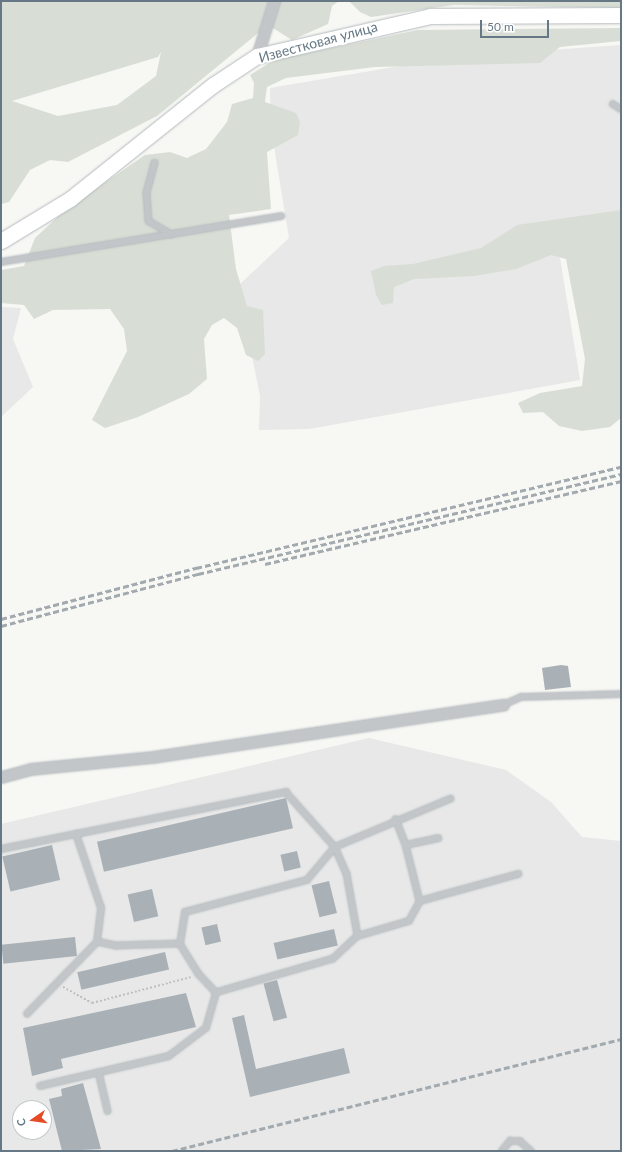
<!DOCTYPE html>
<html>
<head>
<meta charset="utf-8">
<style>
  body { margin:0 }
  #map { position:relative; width:622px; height:1152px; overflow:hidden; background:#f7f7f4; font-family:Lato,sans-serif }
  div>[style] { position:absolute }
  .built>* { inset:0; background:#e7e8e7 }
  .green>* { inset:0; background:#d8ded5 }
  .building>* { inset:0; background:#a9b1b7; transform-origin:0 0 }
  .path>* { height:1.5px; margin-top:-0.75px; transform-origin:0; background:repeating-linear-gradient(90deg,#bcbfc1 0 2px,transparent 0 4px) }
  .roads { filter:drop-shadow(0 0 1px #b4babe) drop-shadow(0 0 1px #b4babe) }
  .service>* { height:5.5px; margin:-2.75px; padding:0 2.75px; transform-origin:2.75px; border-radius:2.75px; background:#c2c6c9 }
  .minor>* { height:11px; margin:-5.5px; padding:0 5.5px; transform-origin:5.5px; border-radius:5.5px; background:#c2c6c9 }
  .secondary>* { height:15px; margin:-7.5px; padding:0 7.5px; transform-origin:7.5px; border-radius:7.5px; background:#fff }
  .rail>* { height:3px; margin-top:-1.5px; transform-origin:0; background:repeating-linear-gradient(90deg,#a3aaaf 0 6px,transparent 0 9px) }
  span { translate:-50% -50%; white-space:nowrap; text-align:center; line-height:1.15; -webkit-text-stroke:4px #fff; paint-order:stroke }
  .street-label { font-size:14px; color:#667885 }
  .frame { position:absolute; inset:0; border:2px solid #667885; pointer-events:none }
  .north { position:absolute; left:12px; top:1100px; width:40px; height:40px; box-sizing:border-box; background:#fff; border:1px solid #c2c9ce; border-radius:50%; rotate:257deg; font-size:11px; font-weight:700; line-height:16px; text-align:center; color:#667885 }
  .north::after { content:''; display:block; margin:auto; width:14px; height:18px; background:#e34c27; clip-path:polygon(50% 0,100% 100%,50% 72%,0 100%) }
  .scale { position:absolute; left:480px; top:20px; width:69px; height:18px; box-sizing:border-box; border:2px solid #667885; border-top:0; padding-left:5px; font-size:12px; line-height:14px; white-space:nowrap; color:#667885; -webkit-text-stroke:3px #fff; paint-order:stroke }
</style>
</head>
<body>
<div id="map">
  <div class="built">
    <i style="clip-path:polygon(621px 45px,621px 232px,559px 252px,580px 380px,309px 429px,259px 430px,260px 396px,238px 286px,289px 238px,271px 128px,270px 88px,453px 57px)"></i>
    <i style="clip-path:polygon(1px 307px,21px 308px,13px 339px,33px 387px,1px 417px)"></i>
    <i style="clip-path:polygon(evenodd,369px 738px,506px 770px,551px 802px,582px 837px,621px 841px,621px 1151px,1px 1151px,1px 824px,369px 738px,20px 1108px,44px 1108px,44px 1132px,20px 1132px,20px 1108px)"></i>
  </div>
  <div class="green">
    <i style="clip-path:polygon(evenodd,1px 1px,339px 1px,332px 6px,328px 24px,292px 40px,268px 25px,157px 116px,68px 162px,50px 160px,30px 170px,9px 202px,1px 204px,1px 1px,161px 52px,156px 76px,117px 105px,58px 116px,12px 101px,158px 57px,161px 52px)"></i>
    <i style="clip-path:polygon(349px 1px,621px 1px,621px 8px,454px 5px,371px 17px,360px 12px)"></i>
    <i style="clip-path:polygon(621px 28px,621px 41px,560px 47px,540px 63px,375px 67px,286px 78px,267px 87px,265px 102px,296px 113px,300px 122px,298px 135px,267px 152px,271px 209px,229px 215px,236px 269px,247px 306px,263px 310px,265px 354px,258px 361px,246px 355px,237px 328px,224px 318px,212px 325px,204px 339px,207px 379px,189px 394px,138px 417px,105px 428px,92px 420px,127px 351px,124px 329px,110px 309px,53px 310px,34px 319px,24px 305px,1px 303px,1px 270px,24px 266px,35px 238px,64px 211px,145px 155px,170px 152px,187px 158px,206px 149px,227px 122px,232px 104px,253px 98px,254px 83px,250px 75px,274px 60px,418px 30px)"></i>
    <i style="clip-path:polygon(621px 210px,621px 418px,610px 427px,582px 431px,559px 426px,543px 412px,523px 413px,518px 403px,540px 393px,582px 386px,585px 359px,566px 259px,551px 255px,516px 269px,474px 276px,414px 279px,394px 287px,393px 303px,382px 305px,376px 295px,371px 271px,384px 266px,413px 264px,481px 248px,517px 225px)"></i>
  </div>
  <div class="building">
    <i style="clip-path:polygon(561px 665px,568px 666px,571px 687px,545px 690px,542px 668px)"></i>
    <i style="left:286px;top:798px;width:31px;height:194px;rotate:77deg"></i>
    <i style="left:52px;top:845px;width:36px;height:51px;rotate:77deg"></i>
    <i style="left:297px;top:851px;width:17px;height:17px;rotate:77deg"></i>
    <i style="left:329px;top:881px;width:33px;height:18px;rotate:76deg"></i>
    <i style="left:152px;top:889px;width:28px;height:25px;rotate:77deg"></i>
    <i style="left:217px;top:924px;width:18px;height:16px;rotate:77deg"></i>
    <i style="left:334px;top:929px;width:17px;height:62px;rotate:77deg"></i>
    <i style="left:75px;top:937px;width:19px;height:74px;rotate:84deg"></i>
    <i style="left:165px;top:952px;width:18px;height:90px;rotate:77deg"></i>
    <i style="left:277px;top:980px;width:39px;height:14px;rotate:75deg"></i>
    <i style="clip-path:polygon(186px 993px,196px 1027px,61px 1059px,63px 1068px,32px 1076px,23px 1028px)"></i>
    <i style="clip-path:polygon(244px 1015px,256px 1069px,344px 1048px,350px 1073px,250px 1097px,232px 1018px)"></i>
    <i style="clip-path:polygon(83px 1083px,101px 1149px,62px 1151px,49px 1099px,62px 1096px,61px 1089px)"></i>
  </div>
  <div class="path">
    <i style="left:63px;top:987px;width:33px;rotate:29deg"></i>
    <i style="left:92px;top:1003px;width:102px;rotate:-14.7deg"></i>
  </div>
  <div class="roads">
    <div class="service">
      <i style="left:613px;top:104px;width:9px;rotate:32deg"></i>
      <i style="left:155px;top:163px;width:31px;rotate:105deg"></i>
      <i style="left:147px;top:193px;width:28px;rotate:86deg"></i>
      <i style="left:149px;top:221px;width:26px;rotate:31deg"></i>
      <i style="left:1px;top:262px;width:284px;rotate:-9.3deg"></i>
      <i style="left:503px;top:705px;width:20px;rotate:-24deg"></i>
      <i style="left:521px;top:697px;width:100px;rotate:-1.7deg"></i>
      <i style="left:396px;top:819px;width:28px;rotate:69deg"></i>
      <i style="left:406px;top:845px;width:33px;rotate:-12deg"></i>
      <i style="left:406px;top:845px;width:58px;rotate:76deg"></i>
      <i style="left:420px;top:901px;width:102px;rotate:-15.4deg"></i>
      <i style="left:1px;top:849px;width:291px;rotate:-11.3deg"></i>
      <i style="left:286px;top:792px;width:74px;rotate:48.3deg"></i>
      <i style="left:335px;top:847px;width:30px;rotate:66deg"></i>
      <i style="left:347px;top:874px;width:63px;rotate:79.9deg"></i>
      <i style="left:358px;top:936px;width:34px;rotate:137deg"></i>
      <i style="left:333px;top:959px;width:122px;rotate:163.8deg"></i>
      <i style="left:216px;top:993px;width:25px;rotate:-133deg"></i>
      <i style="left:199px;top:975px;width:36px;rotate:-122deg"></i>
      <i style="left:180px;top:944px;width:64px;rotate:178.2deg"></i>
      <i style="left:116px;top:946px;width:19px;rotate:-168deg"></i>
      <i style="left:358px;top:936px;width:53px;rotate:-16.4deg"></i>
      <i style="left:409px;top:921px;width:23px;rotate:-61deg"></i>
      <i style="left:180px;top:944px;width:32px;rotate:-81deg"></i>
      <i style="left:185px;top:912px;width:126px;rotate:-14.7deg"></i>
      <i style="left:307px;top:880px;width:43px;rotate:-49.7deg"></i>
      <i style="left:335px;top:847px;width:125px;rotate:-22.7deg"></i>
      <i style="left:27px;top:1014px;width:100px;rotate:-45.8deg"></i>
      <i style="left:97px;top:942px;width:34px;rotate:-83deg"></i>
      <i style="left:101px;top:908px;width:78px;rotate:-108.7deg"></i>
      <i style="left:99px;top:1072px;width:40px;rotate:77deg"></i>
      <i style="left:40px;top:1086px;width:132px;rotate:-13.1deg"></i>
      <i style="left:169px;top:1056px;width:46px;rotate:-37.1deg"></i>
      <i style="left:206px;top:1028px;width:36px;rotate:-74deg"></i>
      <i style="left:502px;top:1151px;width:13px;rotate:-51deg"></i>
      <i style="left:510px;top:1141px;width:10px"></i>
      <i style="left:520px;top:1141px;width:15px;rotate:42deg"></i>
    </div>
    <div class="minor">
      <i style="left:257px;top:56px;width:58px;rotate:-72.8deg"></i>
      <i style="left:1px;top:777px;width:30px;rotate:-15deg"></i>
      <i style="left:30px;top:769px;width:124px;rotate:-5.6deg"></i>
      <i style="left:153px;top:757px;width:354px;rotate:-8.5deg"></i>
    </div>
    <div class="secondary">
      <i style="left:1px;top:241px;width:81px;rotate:-31.3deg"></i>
      <i style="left:70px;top:199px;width:183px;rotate:-38.6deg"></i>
      <i style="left:213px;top:85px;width:53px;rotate:-33.4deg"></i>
      <i style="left:257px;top:56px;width:178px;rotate:-13deg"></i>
      <i style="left:430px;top:16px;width:191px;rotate:-0.3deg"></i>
    </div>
  </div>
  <div class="rail">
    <i style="left:265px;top:564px;width:366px;rotate:-13.1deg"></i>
    <i style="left:1px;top:619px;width:202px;rotate:-14.7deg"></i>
    <i style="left:196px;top:568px;width:437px;rotate:-13.4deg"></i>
    <i style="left:1px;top:626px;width:204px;rotate:-14.8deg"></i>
    <i style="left:198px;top:574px;width:435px;rotate:-13.3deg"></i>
    <i style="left:172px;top:1151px;width:463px;rotate:-14deg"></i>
  </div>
  <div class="street-label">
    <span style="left:318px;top:42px;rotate:-15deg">Известковая улица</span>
  </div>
  <div class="frame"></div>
  <div class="north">С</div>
  <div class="scale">50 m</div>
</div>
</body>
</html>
